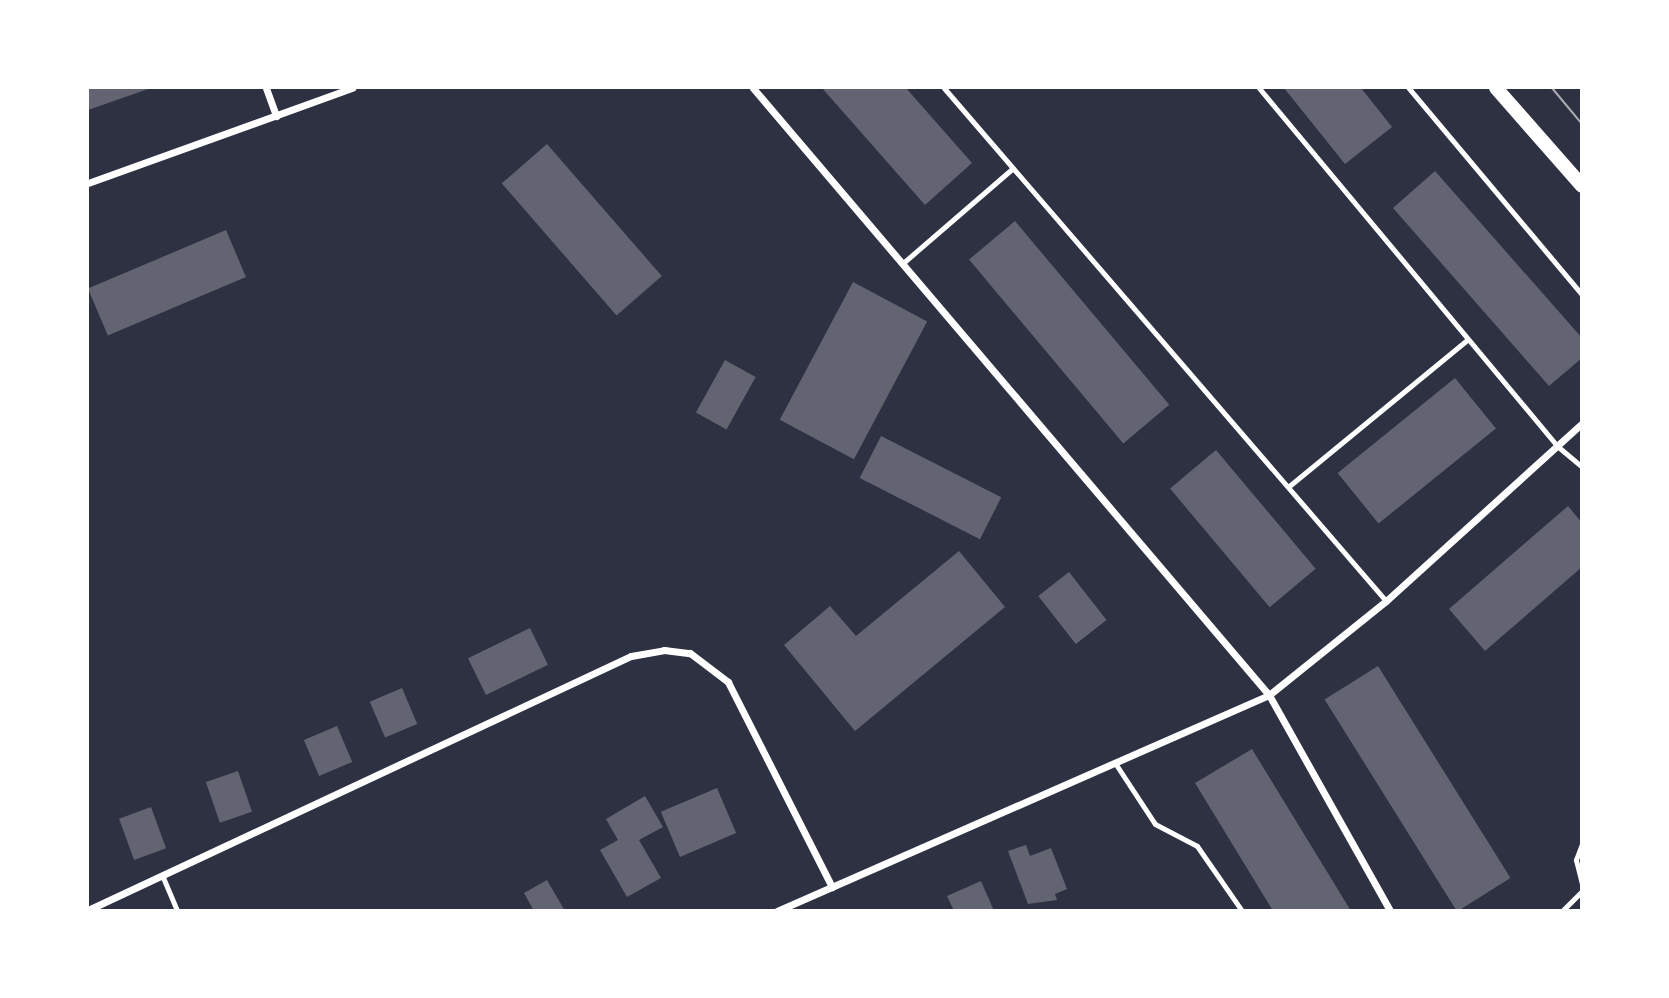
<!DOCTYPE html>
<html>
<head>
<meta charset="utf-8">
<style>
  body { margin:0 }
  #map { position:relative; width:1669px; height:998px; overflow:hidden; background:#2d3142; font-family:"Roboto Condensed",sans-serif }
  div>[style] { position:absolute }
  .building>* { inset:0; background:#626471; transform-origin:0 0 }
  .path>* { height:4.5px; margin:-2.25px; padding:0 2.25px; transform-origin:2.25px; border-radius:2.25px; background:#fff }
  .service>* { height:5px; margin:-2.5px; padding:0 2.5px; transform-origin:2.5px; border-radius:2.5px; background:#fff }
  .minor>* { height:7px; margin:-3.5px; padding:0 3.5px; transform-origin:3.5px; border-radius:3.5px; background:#fff }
  .secondary>* { height:14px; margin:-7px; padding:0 7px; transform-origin:7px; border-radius:7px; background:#fff }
  .tram>* { height:2px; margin:-1px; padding:0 1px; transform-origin:1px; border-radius:1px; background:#abadb3 }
  span { translate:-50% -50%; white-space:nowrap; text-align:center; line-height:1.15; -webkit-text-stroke:5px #fff; paint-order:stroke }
  .frame { position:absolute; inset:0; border:89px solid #fff; pointer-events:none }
</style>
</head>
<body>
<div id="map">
  <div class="building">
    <i style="clip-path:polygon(88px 88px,151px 88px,88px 110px)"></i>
    <i style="clip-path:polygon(822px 88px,906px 88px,972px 163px,925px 205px)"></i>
    <i style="clip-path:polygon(1284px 88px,1361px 88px,1392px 127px,1345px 164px)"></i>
    <i style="left:547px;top:144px;width:175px;height:60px;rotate:49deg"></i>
    <i style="clip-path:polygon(1435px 171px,1582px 338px,1582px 358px,1549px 386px,1393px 208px)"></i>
    <i style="left:1015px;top:221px;width:240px;height:60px;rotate:50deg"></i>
    <i style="left:226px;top:230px;width:51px;height:150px;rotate:67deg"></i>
    <i style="left:853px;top:282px;width:84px;height:156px;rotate:28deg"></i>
    <i style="left:725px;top:360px;width:35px;height:60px;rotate:29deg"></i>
    <i style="left:1455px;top:378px;width:65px;height:151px;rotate:51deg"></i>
    <i style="left:881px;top:436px;width:135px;height:47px;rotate:27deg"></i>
    <i style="left:1216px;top:450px;width:155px;height:60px;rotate:50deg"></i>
    <i style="clip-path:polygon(1568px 506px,1582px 523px,1582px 567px,1485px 651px,1449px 609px)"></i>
    <i style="clip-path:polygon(959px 551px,1005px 607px,855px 731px,784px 645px,830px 606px,856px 636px)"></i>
    <i style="left:1069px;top:572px;width:61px;height:39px;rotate:52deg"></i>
    <i style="left:530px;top:628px;width:41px;height:69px;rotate:64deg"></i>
    <i style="left:1378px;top:666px;width:250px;height:63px;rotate:58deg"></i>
    <i style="left:402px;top:688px;width:39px;height:35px;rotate:67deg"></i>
    <i style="left:337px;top:726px;width:39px;height:36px;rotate:67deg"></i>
    <i style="clip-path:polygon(1252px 749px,1351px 911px,1273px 911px,1195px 783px)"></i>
    <i style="left:238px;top:771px;width:43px;height:34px;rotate:71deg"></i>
    <i style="left:717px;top:788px;width:49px;height:61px;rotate:67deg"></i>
    <i style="clip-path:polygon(645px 796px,663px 827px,639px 840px,661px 878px,627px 897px,600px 850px,618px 840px,606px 819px)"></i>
    <i style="left:151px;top:807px;width:44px;height:34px;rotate:70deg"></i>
    <i style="clip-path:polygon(1026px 845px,1030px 856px,1051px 848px,1067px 889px,1055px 894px,1057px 900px,1028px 904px,1008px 851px)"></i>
    <i style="clip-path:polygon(547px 880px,565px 911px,534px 911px,524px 893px)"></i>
    <i style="clip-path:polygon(981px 881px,994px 911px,954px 911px,947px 896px)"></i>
  </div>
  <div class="path">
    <i style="left:1409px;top:88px;width:269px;rotate:50deg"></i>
  </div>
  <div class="service">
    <i style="left:944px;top:88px;width:677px;rotate:49.25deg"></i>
    <i style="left:1259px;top:88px;width:464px;rotate:50.2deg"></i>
    <i style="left:1556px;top:445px;width:34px;rotate:40deg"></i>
    <i style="left:903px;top:263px;width:145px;rotate:-40.8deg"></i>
    <i style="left:1288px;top:487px;width:232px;rotate:-39.4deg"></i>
    <i style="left:1117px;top:766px;width:69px;rotate:56.8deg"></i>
    <i style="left:1155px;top:824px;width:47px;rotate:27.6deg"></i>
    <i style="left:1197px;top:846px;width:79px;rotate:55.3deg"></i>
    <i style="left:1582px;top:844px;width:17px;rotate:111deg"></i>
    <i style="left:1576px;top:860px;width:25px;rotate:76deg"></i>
    <i style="left:162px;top:875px;width:39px;rotate:67deg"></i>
    <i style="left:1562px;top:911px;width:28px;rotate:-45deg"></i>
  </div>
  <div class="minor">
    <i style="left:266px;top:88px;width:30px;rotate:70deg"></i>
    <i style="left:753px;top:88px;width:797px;rotate:49.63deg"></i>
    <i style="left:1269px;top:695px;width:248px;rotate:60.7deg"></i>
    <i style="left:88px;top:183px;width:281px;rotate:-19.8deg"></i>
    <i style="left:88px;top:910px;width:599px;rotate:-25.07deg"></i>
    <i style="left:631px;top:656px;width:34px;rotate:-10deg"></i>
    <i style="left:664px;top:650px;width:26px;rotate:7deg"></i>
    <i style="left:690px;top:653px;width:48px;rotate:37.3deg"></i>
    <i style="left:728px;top:682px;width:230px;rotate:63.1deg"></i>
    <i style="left:777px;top:911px;width:537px;rotate:-23.7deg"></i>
    <i style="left:1269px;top:695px;width:150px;rotate:-38.8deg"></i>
    <i style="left:1386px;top:601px;width:265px;rotate:-42.2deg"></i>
  </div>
  <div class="secondary">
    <i style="left:1496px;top:88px;width:130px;rotate:48.7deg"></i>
  </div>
  <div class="tram">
    <i style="left:1552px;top:88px;width:47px;rotate:50.2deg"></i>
    <i style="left:1580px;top:88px;width:2px;rotate:27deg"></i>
  </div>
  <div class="frame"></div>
</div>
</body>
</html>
